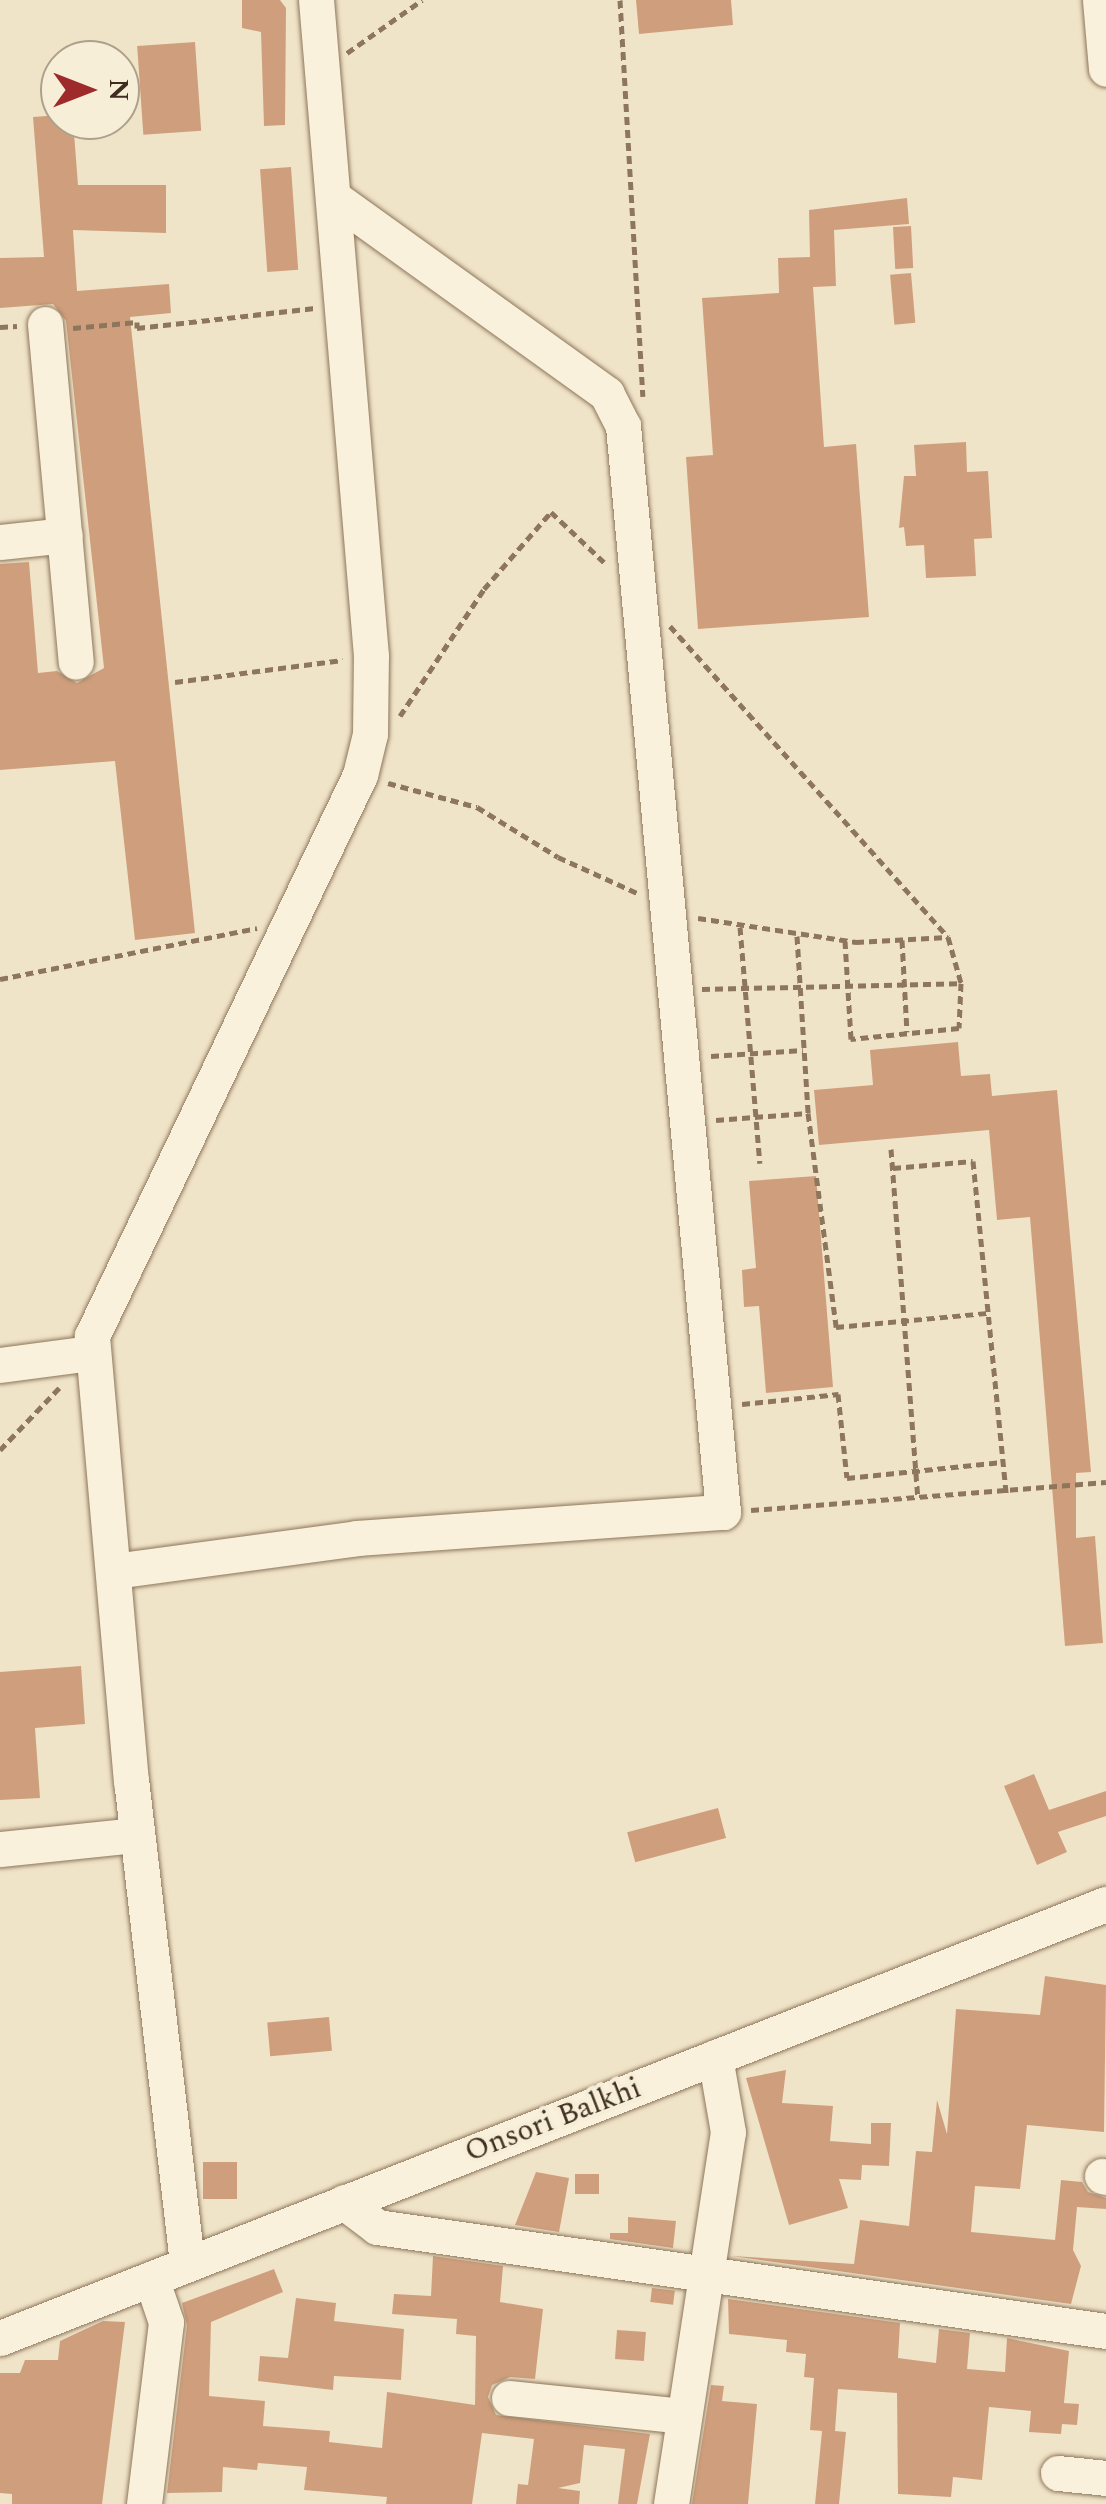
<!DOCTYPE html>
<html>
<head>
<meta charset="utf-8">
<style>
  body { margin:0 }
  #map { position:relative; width:1106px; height:2504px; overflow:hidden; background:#f0e4c8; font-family:Spectral,serif }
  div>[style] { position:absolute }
  .building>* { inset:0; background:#cf9f7d; transform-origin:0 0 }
  .path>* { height:5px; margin-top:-2.5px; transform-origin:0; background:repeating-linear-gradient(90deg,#8d765c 0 8px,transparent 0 13px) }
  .roads { filter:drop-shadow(0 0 2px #8d765c) drop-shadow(0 0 2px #8d765c) }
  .minor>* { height:35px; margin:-17.5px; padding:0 17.5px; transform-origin:17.5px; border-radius:17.5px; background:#faf1dc }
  span { translate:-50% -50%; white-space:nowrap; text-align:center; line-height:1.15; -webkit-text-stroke:8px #f7eed8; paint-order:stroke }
  .street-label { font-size:30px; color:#3d2e20 }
  .north { position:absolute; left:40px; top:40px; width:100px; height:100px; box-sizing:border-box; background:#f7eed8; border:2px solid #ada18e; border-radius:50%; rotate:90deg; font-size:28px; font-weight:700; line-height:40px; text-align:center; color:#3d2e20 }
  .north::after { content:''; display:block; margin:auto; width:35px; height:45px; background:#9e2a2b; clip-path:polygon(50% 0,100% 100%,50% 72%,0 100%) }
</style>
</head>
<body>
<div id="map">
  <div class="building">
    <i style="clip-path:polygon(242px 0,280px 0,286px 8px,285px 125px,264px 126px,261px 32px,242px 28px)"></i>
    <i style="clip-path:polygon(636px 0,731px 0,733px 25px,639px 34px)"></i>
    <i style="left:195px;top:42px;width:89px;height:58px;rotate:86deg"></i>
    <i style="clip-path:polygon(60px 115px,73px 120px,78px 185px,166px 185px,166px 233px,73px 230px,77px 291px,169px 284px,171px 313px,130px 317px,195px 933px,135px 940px,115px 761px,0 770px,0 564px,29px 562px,38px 673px,57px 671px,77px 683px,104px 668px,66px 321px,53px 304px,0 308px,0 258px,44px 257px,33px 117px)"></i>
    <i style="left:291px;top:167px;width:103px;height:31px;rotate:86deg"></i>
    <i style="clip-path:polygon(907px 198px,909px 224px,834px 230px,836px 286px,813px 287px,824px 447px,856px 444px,869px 617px,698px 629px,686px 457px,713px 455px,702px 298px,779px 293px,778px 258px,810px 257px,809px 210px)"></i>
    <i style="left:911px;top:226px;width:42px;height:18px;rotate:87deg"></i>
    <i style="left:911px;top:273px;width:50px;height:21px;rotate:85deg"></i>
    <i style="clip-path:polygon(966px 442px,967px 472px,988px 471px,992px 538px,974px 539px,976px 576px,926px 578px,924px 545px,906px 546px,904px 527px,899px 528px,904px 476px,916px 476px,914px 445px)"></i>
    <i style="clip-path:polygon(958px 1042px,961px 1076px,990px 1074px,992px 1096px,1057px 1090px,1091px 1472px,1076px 1473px,1076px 1538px,1095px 1536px,1103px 1643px,1065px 1646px,1030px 1217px,997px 1220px,989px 1130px,819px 1145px,814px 1090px,873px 1085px,870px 1050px)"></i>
    <i style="clip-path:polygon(816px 1176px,833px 1387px,766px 1393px,759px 1306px,744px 1307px,742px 1270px,756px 1268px,749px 1181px)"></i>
    <i style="clip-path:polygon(81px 1666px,85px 1724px,35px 1728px,40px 1798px,0 1800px,0 1672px)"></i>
    <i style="clip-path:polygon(1034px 1774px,1049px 1810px,1106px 1791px,1106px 1816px,1058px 1832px,1067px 1852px,1037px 1865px,1004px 1786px)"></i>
    <i style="left:718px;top:1808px;width:31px;height:94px;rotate:75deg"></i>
    <i style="clip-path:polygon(1045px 1976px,1106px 1985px,1104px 2132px,1027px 2125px,1020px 2189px,975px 2186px,971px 2232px,1055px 2240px,1061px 2180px,1082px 2182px,1088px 2192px,1106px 2198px,1106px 2209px,1077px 2207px,1073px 2250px,1081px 2266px,1071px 2304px,732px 2256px,854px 2264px,860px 2220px,909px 2226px,916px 2151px,932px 2152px,937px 2100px,947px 2134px,956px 2009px,1040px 2015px)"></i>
    <i style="left:329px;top:2017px;width:34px;height:62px;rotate:85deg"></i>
    <i style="clip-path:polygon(786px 2070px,782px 2103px,833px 2106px,830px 2141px,871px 2144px,871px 2123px,891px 2123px,889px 2166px,862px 2165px,861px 2180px,839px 2179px,848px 2208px,789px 2225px,746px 2078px)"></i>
    <i style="left:203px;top:2162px;width:34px;height:37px"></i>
    <i style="clip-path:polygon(536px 2172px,569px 2178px,559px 2232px,515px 2225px)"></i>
    <i style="left:575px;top:2174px;width:24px;height:20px"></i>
    <i style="clip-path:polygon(628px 2217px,676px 2221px,673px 2248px,610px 2239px,610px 2233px,628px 2233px)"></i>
    <i style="clip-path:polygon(433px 2256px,503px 2266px,500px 2302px,543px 2309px,535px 2379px,510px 2377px,492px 2385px,488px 2397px,496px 2415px,650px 2434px,637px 2504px,618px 2504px,625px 2449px,584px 2445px,580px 2483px,558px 2488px,580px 2491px,579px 2504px,516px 2504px,518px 2484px,528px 2485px,534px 2439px,482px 2433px,472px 2504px,386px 2504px,387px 2497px,304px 2490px,307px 2467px,258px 2463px,257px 2470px,223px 2467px,222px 2492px,167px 2493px,187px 2325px,182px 2303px,274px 2269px,283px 2292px,211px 2322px,209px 2396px,265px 2401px,263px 2426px,330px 2431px,329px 2442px,382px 2448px,387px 2392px,475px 2405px,476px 2336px,456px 2334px,457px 2319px,392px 2314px,394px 2294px,431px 2296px)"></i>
    <i style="left:652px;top:2288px;width:23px;height:14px;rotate:7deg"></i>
    <i style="clip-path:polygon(296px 2298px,336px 2303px,334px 2321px,404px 2329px,401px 2380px,334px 2376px,333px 2390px,258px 2381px,260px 2356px,288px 2358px)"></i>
    <i style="clip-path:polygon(728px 2299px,900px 2323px,898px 2358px,936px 2363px,939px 2329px,970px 2333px,967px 2369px,1005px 2372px,1007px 2338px,1069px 2351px,1064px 2403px,1079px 2404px,1077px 2425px,1062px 2424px,1061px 2434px,1029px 2432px,1031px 2411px,989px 2407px,982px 2480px,953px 2477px,951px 2497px,898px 2494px,897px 2393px,838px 2389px,835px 2431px,846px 2432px,839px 2504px,815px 2504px,822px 2431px,810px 2430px,814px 2378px,804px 2377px,806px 2354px,786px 2352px,787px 2340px,729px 2334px)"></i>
    <i style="clip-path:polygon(103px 2321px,125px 2322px,102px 2504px,12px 2504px,12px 2494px,0 2493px,0 2373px,20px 2373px,25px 2360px,58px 2360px,60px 2341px)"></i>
    <i style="left:617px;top:2330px;width:29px;height:29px;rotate:4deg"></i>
    <i style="clip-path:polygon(711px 2385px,724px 2386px,722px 2401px,757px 2404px,748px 2504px,692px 2504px)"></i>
  </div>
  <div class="path">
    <i style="left:620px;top:0;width:397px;rotate:86.7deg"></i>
    <i style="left:347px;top:53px;width:92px;rotate:-35.2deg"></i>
    <i style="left:0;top:327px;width:17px;rotate:-3deg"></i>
    <i style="left:73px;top:328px;width:64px;rotate:-5.4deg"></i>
    <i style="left:137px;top:322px;width:6px;rotate:90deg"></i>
    <i style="left:137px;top:328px;width:179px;rotate:-6.4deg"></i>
    <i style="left:670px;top:626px;width:417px;rotate:48.2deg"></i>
    <i style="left:948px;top:937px;width:48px;rotate:74.2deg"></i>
    <i style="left:961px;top:983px;width:45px;rotate:92.5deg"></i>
    <i style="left:959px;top:1028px;width:109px;rotate:174.2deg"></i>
    <i style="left:851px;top:1039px;width:98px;rotate:-93.5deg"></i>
    <i style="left:175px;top:682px;width:169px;rotate:-7.5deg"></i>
    <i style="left:400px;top:716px;width:152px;rotate:-56.5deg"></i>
    <i style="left:484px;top:589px;width:102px;rotate:-49deg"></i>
    <i style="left:551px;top:512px;width:74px;rotate:43.4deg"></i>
    <i style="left:388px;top:783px;width:92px;rotate:15.1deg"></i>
    <i style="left:477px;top:807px;width:95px;rotate:31.7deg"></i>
    <i style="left:558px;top:857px;width:87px;rotate:24.5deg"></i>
    <i style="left:698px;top:918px;width:160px;rotate:8.6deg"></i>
    <i style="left:856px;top:942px;width:92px;rotate:-3.1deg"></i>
    <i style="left:740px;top:927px;width:237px;rotate:85.2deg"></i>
    <i style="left:797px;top:936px;width:177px;rotate:86.4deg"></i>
    <i style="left:808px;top:1113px;width:216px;rotate:82.5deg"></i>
    <i style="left:836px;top:1327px;width:153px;rotate:-5.3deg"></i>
    <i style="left:902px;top:940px;width:92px;rotate:86.9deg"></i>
    <i style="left:0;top:979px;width:262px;rotate:-11.2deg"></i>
    <i style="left:702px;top:989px;width:258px;rotate:-1.3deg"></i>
    <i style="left:711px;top:1056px;width:92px;rotate:-3.7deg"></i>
    <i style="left:716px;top:1120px;width:92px;rotate:-4.4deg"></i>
    <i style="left:891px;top:1149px;width:350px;rotate:85.6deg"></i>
    <i style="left:893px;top:1168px;width:80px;rotate:-5deg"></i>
    <i style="left:973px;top:1161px;width:334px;rotate:84.3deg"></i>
    <i style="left:742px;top:1404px;width:97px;rotate:-5.9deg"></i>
    <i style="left:838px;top:1394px;width:84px;rotate:83.9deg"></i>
    <i style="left:847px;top:1478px;width:156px;rotate:-5.9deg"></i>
    <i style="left:0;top:1450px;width:86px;rotate:-46.4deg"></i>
    <i style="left:751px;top:1510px;width:356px;rotate:-4.5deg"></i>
  </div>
  <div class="roads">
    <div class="minor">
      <i style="left:1100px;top:0;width:69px;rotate:85deg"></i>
      <i style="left:45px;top:324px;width:339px;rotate:84.8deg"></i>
      <i style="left:0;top:542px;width:65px;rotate:-6.1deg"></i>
      <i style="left:0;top:1365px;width:92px;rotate:-7.5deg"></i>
      <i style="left:114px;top:1571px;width:245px;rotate:-7.7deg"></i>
      <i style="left:357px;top:1538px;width:367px;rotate:-4.1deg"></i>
      <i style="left:723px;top:1512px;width:1091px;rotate:-95.26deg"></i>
      <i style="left:623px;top:426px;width:36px;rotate:-117deg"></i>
      <i style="left:607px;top:394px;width:332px;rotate:-144.3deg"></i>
      <i style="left:0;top:1849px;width:137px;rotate:-5.9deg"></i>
      <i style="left:1102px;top:2176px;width:4px;rotate:14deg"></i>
      <i style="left:344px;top:2202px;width:41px;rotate:37.1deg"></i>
      <i style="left:377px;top:2227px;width:736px;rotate:8.12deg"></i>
      <i style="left:187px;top:2263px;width:484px;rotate:-96.6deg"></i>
      <i style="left:131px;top:1782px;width:448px;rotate:-95deg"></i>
      <i style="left:92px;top:1336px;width:622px;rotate:-64.47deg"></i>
      <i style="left:360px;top:775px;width:42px;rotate:-76.3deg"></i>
      <i style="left:370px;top:734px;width:78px;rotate:-89.3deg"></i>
      <i style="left:371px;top:656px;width:658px;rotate:-94.79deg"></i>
      <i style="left:0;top:2338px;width:1188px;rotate:-21.43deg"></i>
      <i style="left:509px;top:2398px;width:174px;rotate:5.9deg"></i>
      <i style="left:1058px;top:2473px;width:48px;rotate:5.9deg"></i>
      <i style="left:144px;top:2504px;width:183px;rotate:-83.1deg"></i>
      <i style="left:166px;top:2322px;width:46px;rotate:-108.8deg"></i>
      <i style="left:671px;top:2504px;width:376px;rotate:-81.3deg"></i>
      <i style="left:728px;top:2132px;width:76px;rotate:-99.8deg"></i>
    </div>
  </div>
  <div class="street-label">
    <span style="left:553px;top:2120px;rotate:-21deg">Onsori Balkhi</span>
  </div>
  <div class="north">N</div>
</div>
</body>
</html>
